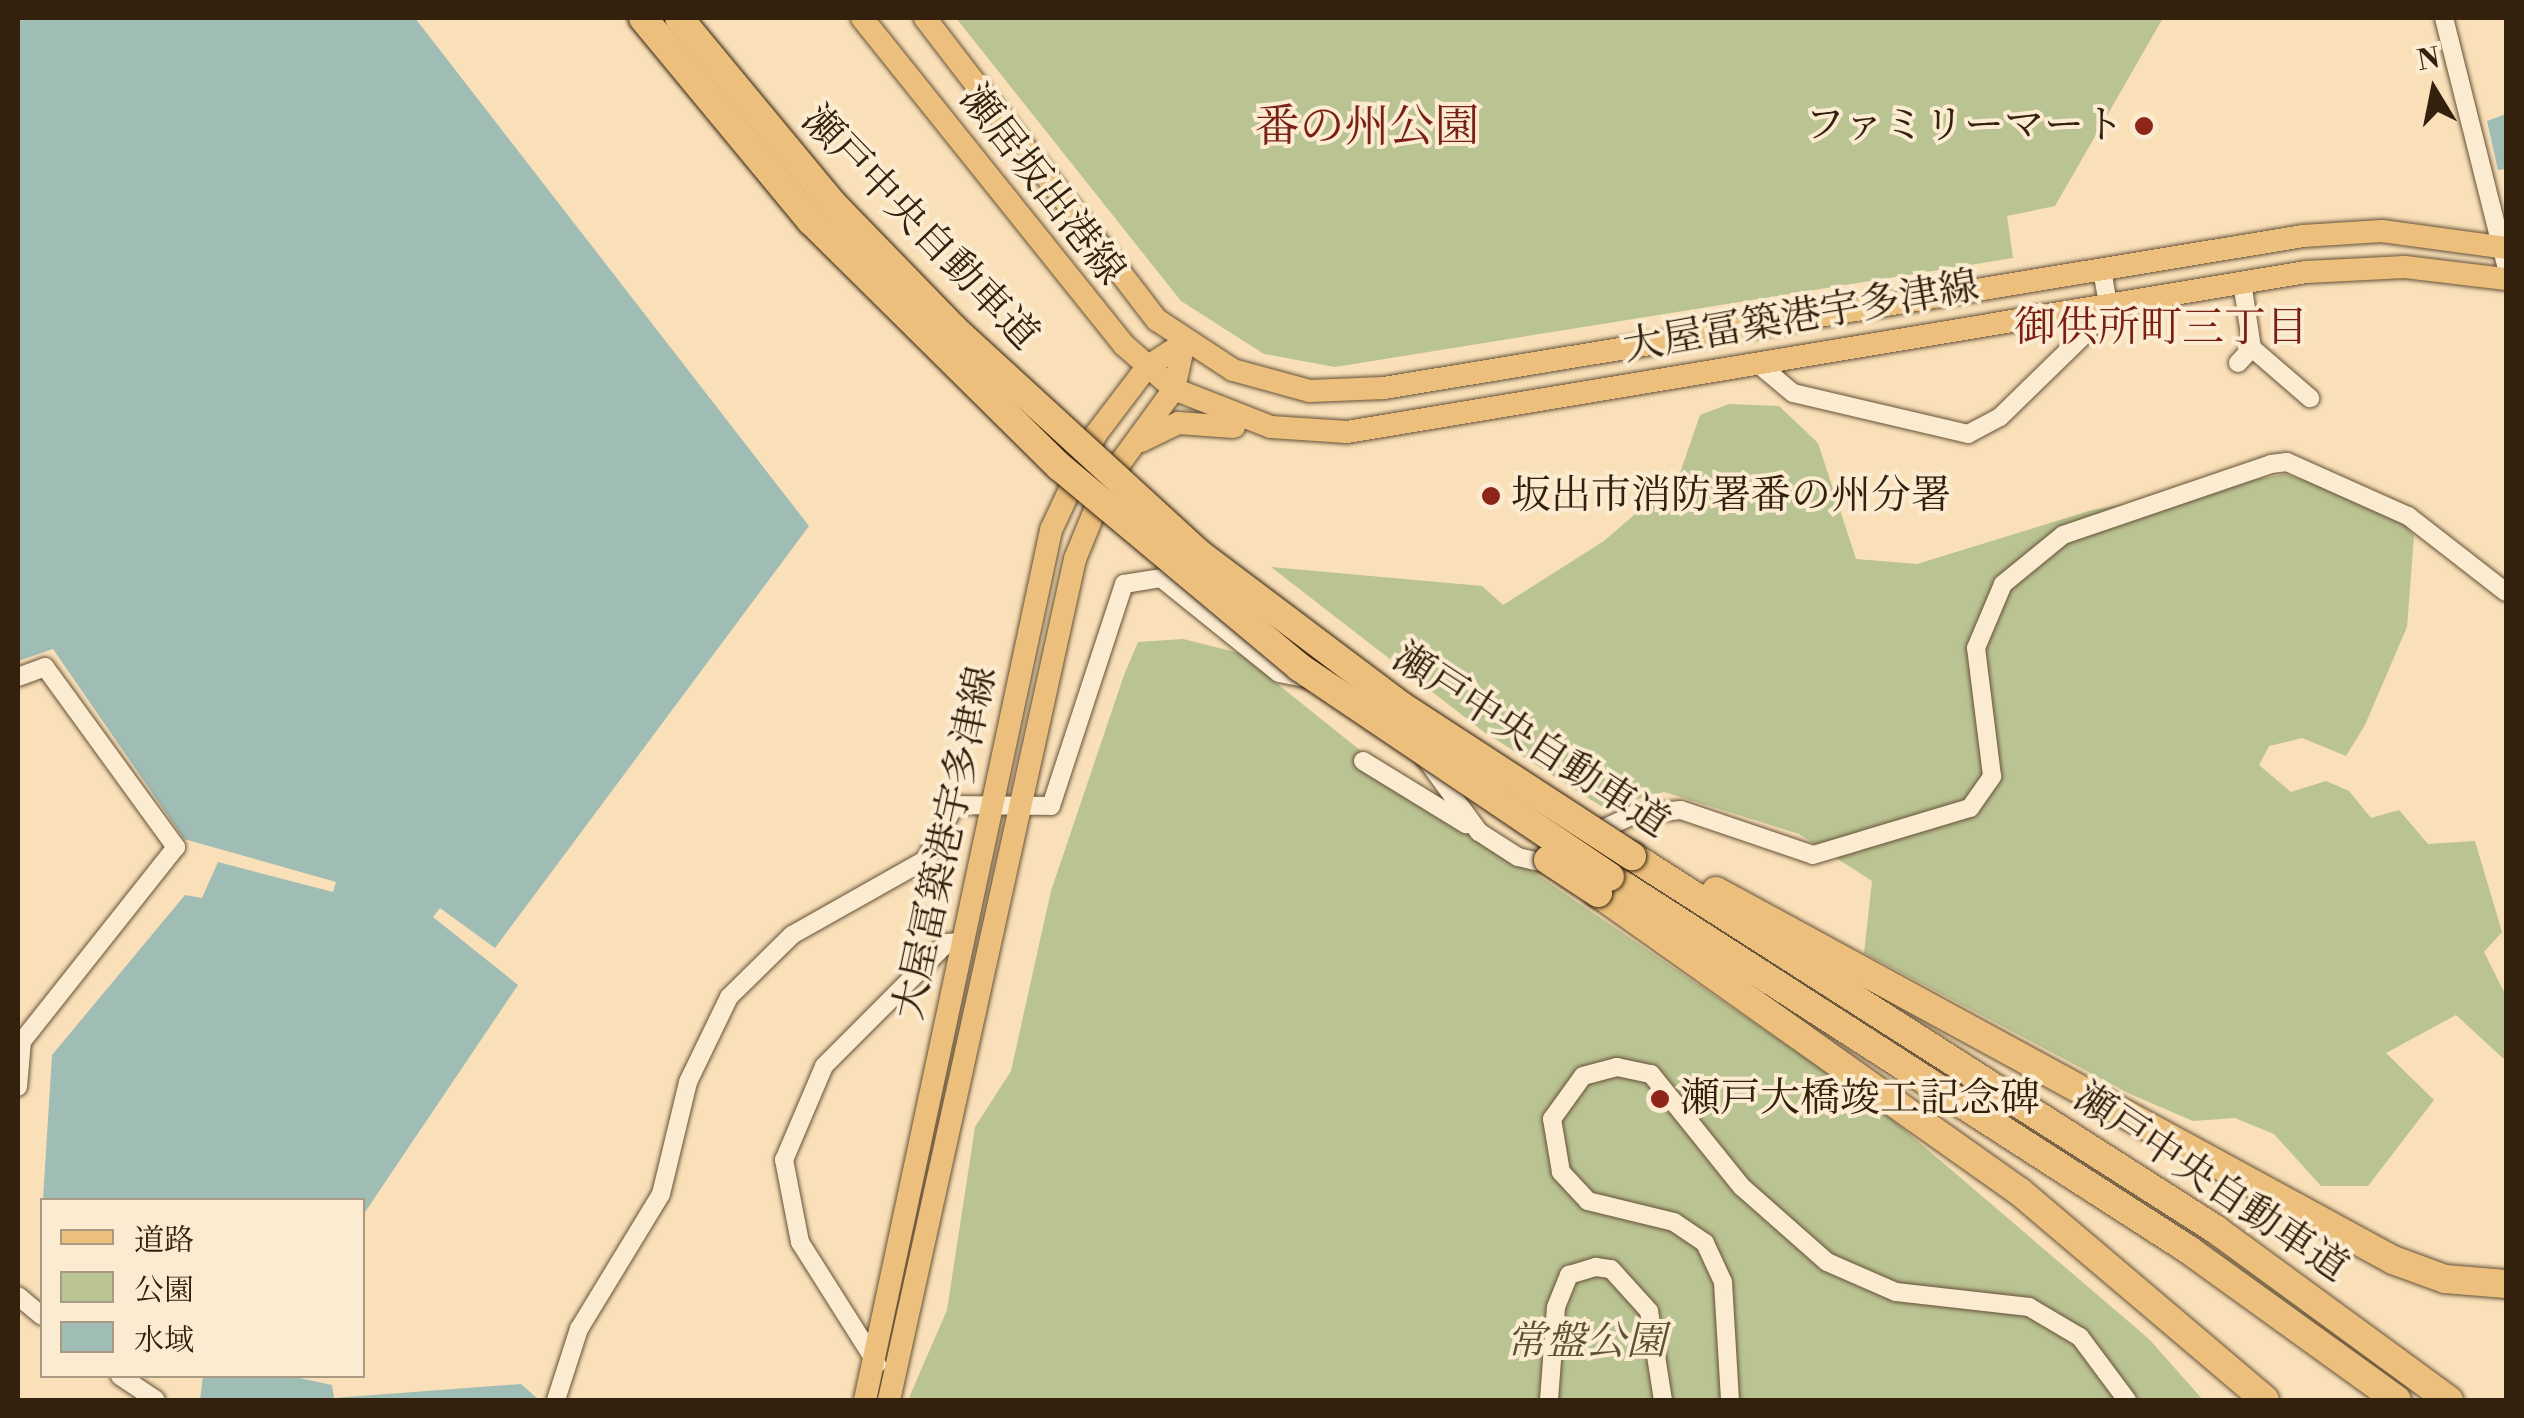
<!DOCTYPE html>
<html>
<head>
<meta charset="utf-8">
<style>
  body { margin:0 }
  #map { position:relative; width:2524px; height:1418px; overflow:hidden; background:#f9e0b8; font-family:"Libre Bodoni","Noto Serif JP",serif }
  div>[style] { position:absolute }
  .green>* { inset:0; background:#bac392 }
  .water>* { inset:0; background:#9fbcb5 }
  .roads { filter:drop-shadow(0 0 2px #655138) drop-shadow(0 0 2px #655138) }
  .minor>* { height:18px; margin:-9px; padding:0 9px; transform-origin:9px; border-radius:9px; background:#fbebd1 }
  .major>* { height:22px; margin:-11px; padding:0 11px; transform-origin:11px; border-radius:11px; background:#ecc07c }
  .highway>* { height:28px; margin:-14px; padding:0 14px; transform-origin:14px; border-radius:14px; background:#ecc07c }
  .bridges { filter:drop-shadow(0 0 2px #34210d) drop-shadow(0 0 2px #34210d) }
  .highway-bridge>* { height:28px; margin:-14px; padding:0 14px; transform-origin:14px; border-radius:14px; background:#ecc07c }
  .dots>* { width:28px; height:28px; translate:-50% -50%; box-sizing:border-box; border:5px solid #fbebd1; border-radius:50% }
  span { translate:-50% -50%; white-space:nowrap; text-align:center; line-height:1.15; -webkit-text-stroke:8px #fbebd1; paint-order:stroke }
  .poi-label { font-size:40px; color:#34210d }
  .right { translate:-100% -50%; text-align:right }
  .left { translate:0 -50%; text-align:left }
  .street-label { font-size:40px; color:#34210d }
  .park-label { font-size:40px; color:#5c5235; font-style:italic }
  .neighbourhood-label { font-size:42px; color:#7a1f14 }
  .quarter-label { font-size:45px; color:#7a1f14 }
  .frame { position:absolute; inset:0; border:20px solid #34210d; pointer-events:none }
  .legend { position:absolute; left:40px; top:1198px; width:325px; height:180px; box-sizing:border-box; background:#fbebd1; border:2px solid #ab9a83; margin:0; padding:12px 18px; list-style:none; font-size:30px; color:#34210d }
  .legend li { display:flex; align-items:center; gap:20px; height:50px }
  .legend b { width:50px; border:2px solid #ab9a83 }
  .north { position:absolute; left:2384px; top:40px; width:100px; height:100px; -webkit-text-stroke:8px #fbebd1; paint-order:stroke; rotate:350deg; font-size:28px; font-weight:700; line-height:40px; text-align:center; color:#34210d }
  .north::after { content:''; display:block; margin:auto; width:35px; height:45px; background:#34210d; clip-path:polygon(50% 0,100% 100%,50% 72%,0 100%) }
</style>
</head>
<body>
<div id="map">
  <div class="green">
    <i style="clip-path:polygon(956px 18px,2163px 18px,2055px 206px,2007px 216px,2013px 258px,1335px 367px,1264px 354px,1181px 301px)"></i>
    <i style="clip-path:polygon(1729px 404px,1779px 406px,1818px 443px,1856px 559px,1917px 564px,2092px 510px,2285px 474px,2395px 511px,2414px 536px,2407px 627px,2365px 725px,2346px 756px,2302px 738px,2269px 746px,2259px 765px,2291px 792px,2326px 781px,2349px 791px,2371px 818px,2399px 810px,2428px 844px,2475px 841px,2502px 932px,2484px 952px,2506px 996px,2506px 1061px,2456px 1015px,2386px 1053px,2434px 1100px,2368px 1186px,2321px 1186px,2274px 1134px,2235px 1118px,2193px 1121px,2130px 1094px,1864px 953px,1872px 881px,1799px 834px,1664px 792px,1604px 808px,1484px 732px,1271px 567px,1482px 586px,1503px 605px,1604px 541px,1679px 476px,1700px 415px)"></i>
    <i style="clip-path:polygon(1183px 639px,1239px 653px,1391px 775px,1879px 1108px,2149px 1339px,2203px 1400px,908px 1400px,947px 1310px,975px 1127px,1011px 1071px,1051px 891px,1124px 675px,1138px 642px)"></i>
  </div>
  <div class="water">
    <i style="clip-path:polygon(18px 18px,415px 18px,809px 526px,495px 948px,440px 908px,433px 917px,518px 985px,363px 1215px,362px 1200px,43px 1200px,52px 1055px,185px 895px,202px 898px,218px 862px,333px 892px,336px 882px,184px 839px,53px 649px,18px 661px)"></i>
    <i style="clip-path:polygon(2506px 114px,2506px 169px,2498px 170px,2487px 121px)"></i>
    <i style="clip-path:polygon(203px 1376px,290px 1376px,332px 1385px,334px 1398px,521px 1384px,539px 1400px,200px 1400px)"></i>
  </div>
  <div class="roads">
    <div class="minor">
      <i style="left:2444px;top:18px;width:254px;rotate:75.9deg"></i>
      <i style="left:2252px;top:348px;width:77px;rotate:40.8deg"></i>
      <i style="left:1756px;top:362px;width:48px;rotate:40deg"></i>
      <i style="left:1793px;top:393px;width:180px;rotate:13.2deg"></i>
      <i style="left:1968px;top:434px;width:36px;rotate:-28deg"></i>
      <i style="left:2000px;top:417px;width:120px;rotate:-44.3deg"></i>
      <i style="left:2086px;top:333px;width:36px;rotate:-53deg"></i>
      <i style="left:2108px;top:304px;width:36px;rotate:-100deg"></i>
      <i style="left:2238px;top:363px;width:21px;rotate:-47deg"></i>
      <i style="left:2252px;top:348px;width:67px;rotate:-98.6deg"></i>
      <i style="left:18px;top:677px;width:29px;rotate:-20deg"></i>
      <i style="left:45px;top:667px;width:223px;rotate:54deg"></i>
      <i style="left:176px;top:847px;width:248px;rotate:128.4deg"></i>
      <i style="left:22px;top:1041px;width:46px;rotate:95deg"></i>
      <i style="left:1425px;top:758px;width:92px;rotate:53.9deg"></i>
      <i style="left:1479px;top:832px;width:46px;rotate:32.7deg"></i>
      <i style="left:1518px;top:857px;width:23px;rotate:13deg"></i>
      <i style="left:1540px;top:862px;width:18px;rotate:-29deg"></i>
      <i style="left:1363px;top:761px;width:121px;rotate:31.5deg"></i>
      <i style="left:1588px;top:836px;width:50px;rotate:-25deg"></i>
      <i style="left:1633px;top:815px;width:48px;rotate:-5.9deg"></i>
      <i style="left:1681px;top:810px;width:139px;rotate:18.8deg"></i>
      <i style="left:1813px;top:855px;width:164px;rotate:-16.7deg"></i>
      <i style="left:1970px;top:808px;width:39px;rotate:-55deg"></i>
      <i style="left:1992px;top:776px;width:129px;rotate:-97.1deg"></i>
      <i style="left:1976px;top:648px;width:69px;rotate:-67.1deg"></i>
      <i style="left:2003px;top:584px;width:77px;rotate:-39.2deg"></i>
      <i style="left:2063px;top:535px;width:220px;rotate:-18.8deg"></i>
      <i style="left:2271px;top:464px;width:16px;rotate:-7deg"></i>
      <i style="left:2287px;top:462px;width:133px;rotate:24.1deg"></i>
      <i style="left:2408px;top:516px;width:124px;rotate:37.8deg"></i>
      <i style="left:18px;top:1296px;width:31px;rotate:40deg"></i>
      <i style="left:877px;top:1364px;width:144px;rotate:-122.3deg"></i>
      <i style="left:800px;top:1242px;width:84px;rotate:-101deg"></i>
      <i style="left:784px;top:1160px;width:102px;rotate:-66.9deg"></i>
      <i style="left:824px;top:1066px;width:174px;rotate:-45deg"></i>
      <i style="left:947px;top:943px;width:16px;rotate:-4deg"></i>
      <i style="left:120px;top:1376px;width:43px;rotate:33.7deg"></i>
      <i style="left:556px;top:1400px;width:75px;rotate:-72.1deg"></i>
      <i style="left:579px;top:1329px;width:158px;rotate:-58.7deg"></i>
      <i style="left:661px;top:1194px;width:115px;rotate:-76.4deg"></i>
      <i style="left:688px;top:1082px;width:94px;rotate:-64.2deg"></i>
      <i style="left:729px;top:997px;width:88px;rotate:-44.5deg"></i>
      <i style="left:792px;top:935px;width:153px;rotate:-29.4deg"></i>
      <i style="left:925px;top:860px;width:63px;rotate:-61.4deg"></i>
      <i style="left:955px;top:805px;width:96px;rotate:0.6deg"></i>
      <i style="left:1051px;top:806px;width:234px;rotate:-71.8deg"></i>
      <i style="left:1124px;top:584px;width:37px;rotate:-9deg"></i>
      <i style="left:1161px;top:578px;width:151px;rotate:38.8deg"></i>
      <i style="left:1279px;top:673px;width:32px;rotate:11deg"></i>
      <i style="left:1549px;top:1400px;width:93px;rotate:-85.7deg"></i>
      <i style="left:1556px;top:1307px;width:35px;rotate:-68deg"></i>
      <i style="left:1569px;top:1275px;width:28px;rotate:-17deg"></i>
      <i style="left:1596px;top:1267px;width:15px;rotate:8deg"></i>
      <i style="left:1611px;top:1269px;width:57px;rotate:47.9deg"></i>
      <i style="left:1649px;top:1311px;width:90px;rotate:81.1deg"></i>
      <i style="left:1730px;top:1400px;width:118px;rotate:-93.4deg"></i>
      <i style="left:1723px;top:1282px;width:43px;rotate:-114.8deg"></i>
      <i style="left:1705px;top:1243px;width:37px;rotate:-146deg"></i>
      <i style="left:1674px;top:1222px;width:89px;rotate:-166.3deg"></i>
      <i style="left:1588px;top:1201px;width:40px;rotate:-133deg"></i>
      <i style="left:1561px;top:1172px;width:54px;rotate:-99.6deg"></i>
      <i style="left:1552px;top:1119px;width:53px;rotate:-54.2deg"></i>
      <i style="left:1583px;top:1076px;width:35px;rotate:-15deg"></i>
      <i style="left:1617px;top:1067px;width:35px;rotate:12deg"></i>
      <i style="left:1651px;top:1074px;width:145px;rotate:51.2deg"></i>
      <i style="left:1742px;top:1187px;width:113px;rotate:41.4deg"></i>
      <i style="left:1827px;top:1262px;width:75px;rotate:23.5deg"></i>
      <i style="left:1896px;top:1292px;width:134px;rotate:6.4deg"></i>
      <i style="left:2029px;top:1307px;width:59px;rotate:30.5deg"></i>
      <i style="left:2080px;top:1337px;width:79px;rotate:53.3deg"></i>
    </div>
    <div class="major">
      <i style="left:862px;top:18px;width:419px;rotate:51.3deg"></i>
      <i style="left:1124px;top:345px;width:67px;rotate:41.3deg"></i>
      <i style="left:1174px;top:389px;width:104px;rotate:21.4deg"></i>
      <i style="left:1271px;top:427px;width:76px;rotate:3.8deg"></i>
      <i style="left:1347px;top:432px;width:972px;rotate:-9.47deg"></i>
      <i style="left:2306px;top:272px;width:99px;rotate:-2.9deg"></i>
      <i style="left:2405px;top:267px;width:102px;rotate:6.8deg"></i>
      <i style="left:925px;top:18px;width:381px;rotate:52.5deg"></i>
      <i style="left:1157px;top:320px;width:91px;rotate:33.3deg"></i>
      <i style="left:1233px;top:370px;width:79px;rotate:15.4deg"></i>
      <i style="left:1309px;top:391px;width:75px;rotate:-2.3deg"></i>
      <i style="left:1384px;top:388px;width:931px;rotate:-9.39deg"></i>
      <i style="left:2303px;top:236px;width:79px;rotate:-3.6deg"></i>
      <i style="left:2382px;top:231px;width:125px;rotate:7.8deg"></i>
      <i style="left:1141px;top:441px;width:41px;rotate:-25.9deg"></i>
      <i style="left:1178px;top:423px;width:56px;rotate:4.1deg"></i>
      <i style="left:865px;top:1400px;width:890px;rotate:-77.93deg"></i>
      <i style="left:1051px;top:530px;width:106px;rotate:-64.9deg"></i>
      <i style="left:1096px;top:434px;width:84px;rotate:-52.7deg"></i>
      <i style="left:1147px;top:367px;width:44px;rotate:-33deg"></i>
      <i style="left:889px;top:1400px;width:861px;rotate:-77.53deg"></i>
      <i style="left:1075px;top:559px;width:84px;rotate:-67.7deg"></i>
      <i style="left:1107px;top:481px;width:114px;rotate:-53.9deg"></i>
      <i style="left:1174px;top:389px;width:47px;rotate:-77.7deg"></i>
    </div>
    <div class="highway">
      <i style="left:1632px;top:856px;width:692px;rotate:32.61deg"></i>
      <i style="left:2215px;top:1229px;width:290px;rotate:36.2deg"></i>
      <i style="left:1610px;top:877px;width:689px;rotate:32.79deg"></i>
      <i style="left:2189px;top:1250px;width:256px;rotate:35.8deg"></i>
      <i style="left:1716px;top:891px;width:771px;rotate:28.59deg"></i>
      <i style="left:2393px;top:1260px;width:55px;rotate:20.1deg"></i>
      <i style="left:2445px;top:1279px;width:61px;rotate:4.7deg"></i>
      <i style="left:1598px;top:893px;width:517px;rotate:35.32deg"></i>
      <i style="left:2020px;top:1192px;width:321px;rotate:40.3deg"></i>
    </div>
  </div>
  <div class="bridges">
    <div class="highway-bridge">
      <i style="left:643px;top:18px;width:264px;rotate:50.4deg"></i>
      <i style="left:811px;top:221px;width:350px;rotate:44.7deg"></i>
      <i style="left:1060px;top:467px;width:312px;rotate:39.9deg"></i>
      <i style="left:1299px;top:667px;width:375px;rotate:34deg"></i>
      <i style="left:679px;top:18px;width:241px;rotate:50.4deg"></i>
      <i style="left:833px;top:204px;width:173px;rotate:45.9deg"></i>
      <i style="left:953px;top:328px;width:336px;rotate:42.5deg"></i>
      <i style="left:1201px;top:555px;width:249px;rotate:37deg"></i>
      <i style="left:1400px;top:705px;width:277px;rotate:33.1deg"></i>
      <i style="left:1548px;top:860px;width:60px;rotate:33.4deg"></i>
    </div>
  </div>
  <div class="dots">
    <i style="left:2144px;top:126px;background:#8f2418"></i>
    <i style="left:1491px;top:496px;background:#8f2418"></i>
    <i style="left:1660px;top:1099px;background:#8f2418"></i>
  </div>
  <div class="poi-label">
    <span class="right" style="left:2124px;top:126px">ファミリーマート</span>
    <span class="left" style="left:1511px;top:496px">坂出市消防署番の州分署</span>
    <span class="left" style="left:1680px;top:1099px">瀬戸大橋竣工記念碑</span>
  </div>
  <div class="street-label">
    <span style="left:1042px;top:185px;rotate:52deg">瀬居坂出港線</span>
    <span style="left:920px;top:228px;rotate:46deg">瀬戸中央自動車道</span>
    <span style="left:1801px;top:317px;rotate:-10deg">大屋冨築港宇多津線</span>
    <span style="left:1531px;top:741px;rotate:33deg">瀬戸中央自動車道</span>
    <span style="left:946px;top:843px;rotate:-78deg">大屋冨築港宇多津線</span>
    <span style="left:2211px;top:1183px;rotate:34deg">瀬戸中央自動車道</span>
  </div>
  <div class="park-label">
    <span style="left:1586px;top:1342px">常盤公園</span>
  </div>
  <div class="neighbourhood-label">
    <span style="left:2161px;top:329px">御供所町三丁目</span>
  </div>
  <div class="quarter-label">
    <span style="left:1367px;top:128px">番の州公園</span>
  </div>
  <div class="frame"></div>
  <ul class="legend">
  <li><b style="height:12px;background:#ecc07c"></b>道路</li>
  <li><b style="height:28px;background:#bac392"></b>公園</li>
  <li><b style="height:28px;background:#9fbcb5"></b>水域</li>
  </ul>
  <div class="north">N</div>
</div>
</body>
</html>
